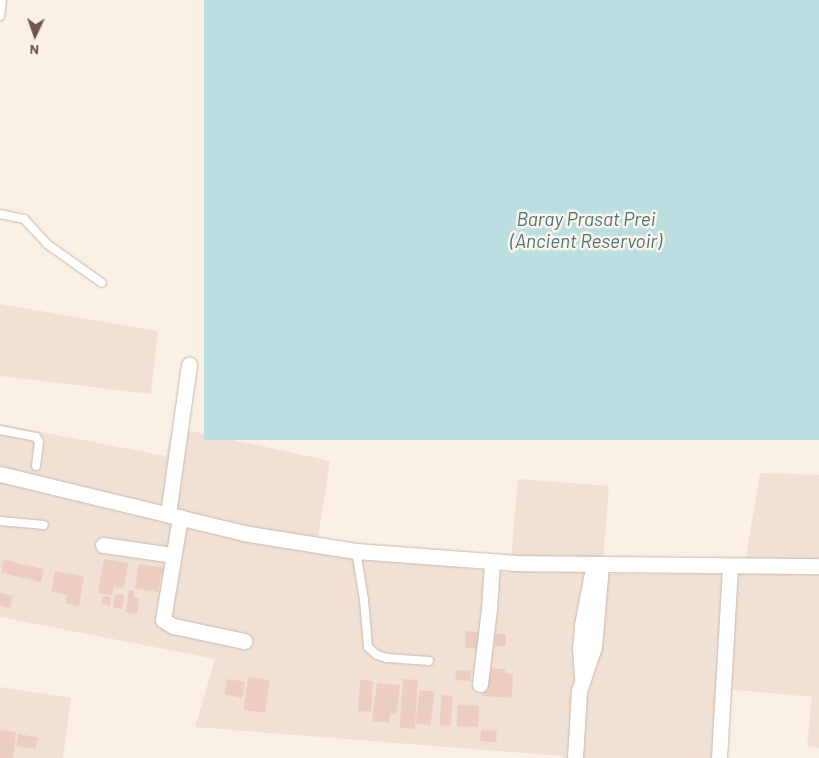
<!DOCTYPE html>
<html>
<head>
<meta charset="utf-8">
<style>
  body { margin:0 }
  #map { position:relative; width:819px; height:758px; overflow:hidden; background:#faf0e4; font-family:Barlow,sans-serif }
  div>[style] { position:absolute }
  .residential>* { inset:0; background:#f0e1d4 }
  .water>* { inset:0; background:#bbdfe1; transform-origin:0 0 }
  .building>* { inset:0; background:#eccdbf; transform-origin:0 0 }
  .roads { filter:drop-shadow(0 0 1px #c9b7ac) drop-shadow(0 0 1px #c9b7ac) }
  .lane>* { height:8px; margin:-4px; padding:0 4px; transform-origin:4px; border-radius:4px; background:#fff }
  .street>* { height:15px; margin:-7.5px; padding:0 7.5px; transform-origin:7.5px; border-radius:7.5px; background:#fff }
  span { translate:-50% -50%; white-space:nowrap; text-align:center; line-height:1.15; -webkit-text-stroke:5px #fdf4ea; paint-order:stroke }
  .water-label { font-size:19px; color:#46767a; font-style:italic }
  .north { position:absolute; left:10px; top:10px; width:50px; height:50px; -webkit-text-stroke:4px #fdf4ea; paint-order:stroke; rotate:183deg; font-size:14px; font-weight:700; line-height:20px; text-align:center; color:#6f564d }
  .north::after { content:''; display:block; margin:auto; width:18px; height:22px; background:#6f564d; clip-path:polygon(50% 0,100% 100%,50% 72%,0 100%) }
</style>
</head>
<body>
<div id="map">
  <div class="residential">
    <i style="clip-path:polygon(0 304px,158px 331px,151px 394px,0 376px)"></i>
    <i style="clip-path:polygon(0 424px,166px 456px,173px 427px,330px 461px,316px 551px,510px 573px,518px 479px,609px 486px,602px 574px,743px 574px,760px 473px,819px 475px,819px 748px,807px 746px,812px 697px,726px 689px,719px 758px,563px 758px,562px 756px,195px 727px,215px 659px,0 617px)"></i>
    <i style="clip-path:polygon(0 687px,71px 698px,63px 758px,0 758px)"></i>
  </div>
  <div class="water">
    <i style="left:204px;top:0;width:615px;height:440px"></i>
  </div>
  <div class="building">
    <i style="clip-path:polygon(104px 559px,128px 563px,124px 588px,114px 587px,112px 595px,98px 593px)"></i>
    <i style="left:4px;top:560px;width:41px;height:13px;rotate:13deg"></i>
    <i style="clip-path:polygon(139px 564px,166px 568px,165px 575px,161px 574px,158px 592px,135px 588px)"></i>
    <i style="clip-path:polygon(55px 571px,84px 576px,79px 606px,66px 604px,67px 595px,51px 592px)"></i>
    <i style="clip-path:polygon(129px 590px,134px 591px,133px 597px,139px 598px,137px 614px,126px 612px)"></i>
    <i style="clip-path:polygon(0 593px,13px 596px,10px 608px,0 606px)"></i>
    <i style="left:115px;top:594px;width:9px;height:14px;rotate:6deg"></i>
    <i style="clip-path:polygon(103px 596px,111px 597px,110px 606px,101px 604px)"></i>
    <i style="left:466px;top:631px;width:15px;height:17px;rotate:4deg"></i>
    <i style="left:495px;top:634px;width:11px;height:12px"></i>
    <i style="clip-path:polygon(483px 668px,505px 669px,505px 673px,513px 674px,512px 698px,482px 696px)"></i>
    <i style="left:456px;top:670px;width:15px;height:10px;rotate:4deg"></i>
    <i style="left:248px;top:677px;width:22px;height:33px;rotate:8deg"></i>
    <i style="left:227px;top:679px;width:18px;height:16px;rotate:9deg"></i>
    <i style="left:403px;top:679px;width:15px;height:49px;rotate:4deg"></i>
    <i style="left:360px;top:680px;width:13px;height:31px;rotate:4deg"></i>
    <i style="clip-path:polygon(377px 683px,400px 685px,396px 714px,390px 713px,389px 723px,372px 721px)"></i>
    <i style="left:420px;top:690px;width:15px;height:34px;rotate:8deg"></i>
    <i style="left:442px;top:695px;width:11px;height:30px;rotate:5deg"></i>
    <i style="left:458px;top:705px;width:21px;height:21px;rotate:3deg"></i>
    <i style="clip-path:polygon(0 730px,16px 732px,13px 758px,0 758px)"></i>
    <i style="left:481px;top:730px;width:16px;height:11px;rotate:4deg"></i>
    <i style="left:18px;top:734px;width:20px;height:12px;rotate:9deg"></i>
  </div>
  <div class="roads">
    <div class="lane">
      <i style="left:0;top:16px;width:16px;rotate:-83deg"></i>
      <i style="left:0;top:214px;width:25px;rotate:12deg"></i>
      <i style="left:24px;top:219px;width:34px;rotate:47deg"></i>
      <i style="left:47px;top:244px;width:67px;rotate:35.3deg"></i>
      <i style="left:0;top:430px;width:37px;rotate:11deg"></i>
      <i style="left:36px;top:437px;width:6px;rotate:59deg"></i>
      <i style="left:39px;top:442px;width:24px;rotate:97deg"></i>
      <i style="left:0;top:521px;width:44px;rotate:5.2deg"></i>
      <i style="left:356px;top:551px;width:50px;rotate:80.7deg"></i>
      <i style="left:364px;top:600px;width:47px;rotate:85.1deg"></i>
      <i style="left:368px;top:647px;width:12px;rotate:42deg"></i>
      <i style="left:377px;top:655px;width:10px;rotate:17deg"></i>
      <i style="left:387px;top:658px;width:42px;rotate:4.1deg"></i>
    </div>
    <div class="street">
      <i style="left:0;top:474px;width:250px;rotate:13.6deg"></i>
      <i style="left:243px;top:533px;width:114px;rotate:9.1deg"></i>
      <i style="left:356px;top:551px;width:158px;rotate:4.3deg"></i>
      <i style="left:514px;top:563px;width:305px;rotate:0.6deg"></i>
      <i style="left:168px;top:514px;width:151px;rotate:-82deg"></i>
      <i style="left:180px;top:517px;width:104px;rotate:99.4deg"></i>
      <i style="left:163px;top:620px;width:12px;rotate:31deg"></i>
      <i style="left:173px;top:626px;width:73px;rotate:11.9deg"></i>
      <i style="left:103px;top:545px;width:71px;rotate:8.1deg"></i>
      <i style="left:582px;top:677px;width:28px;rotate:-94deg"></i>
      <i style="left:580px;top:649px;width:24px;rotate:-85deg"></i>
      <i style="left:582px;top:625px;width:53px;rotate:-79.1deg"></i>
      <i style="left:480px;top:684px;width:76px;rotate:-83.2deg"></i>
      <i style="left:489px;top:609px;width:47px;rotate:-86.3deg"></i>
      <i style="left:575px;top:758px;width:67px;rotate:-86.6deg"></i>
      <i style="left:579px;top:691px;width:46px;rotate:-71.2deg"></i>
      <i style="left:594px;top:647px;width:82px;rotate:-85.1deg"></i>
      <i style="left:719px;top:758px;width:192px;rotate:-86.7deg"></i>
    </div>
  </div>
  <div class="water-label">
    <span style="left:586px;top:230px">Baray Prasat Prei<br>(Ancient Reservoir)</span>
  </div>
  <div class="north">N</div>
</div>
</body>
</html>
